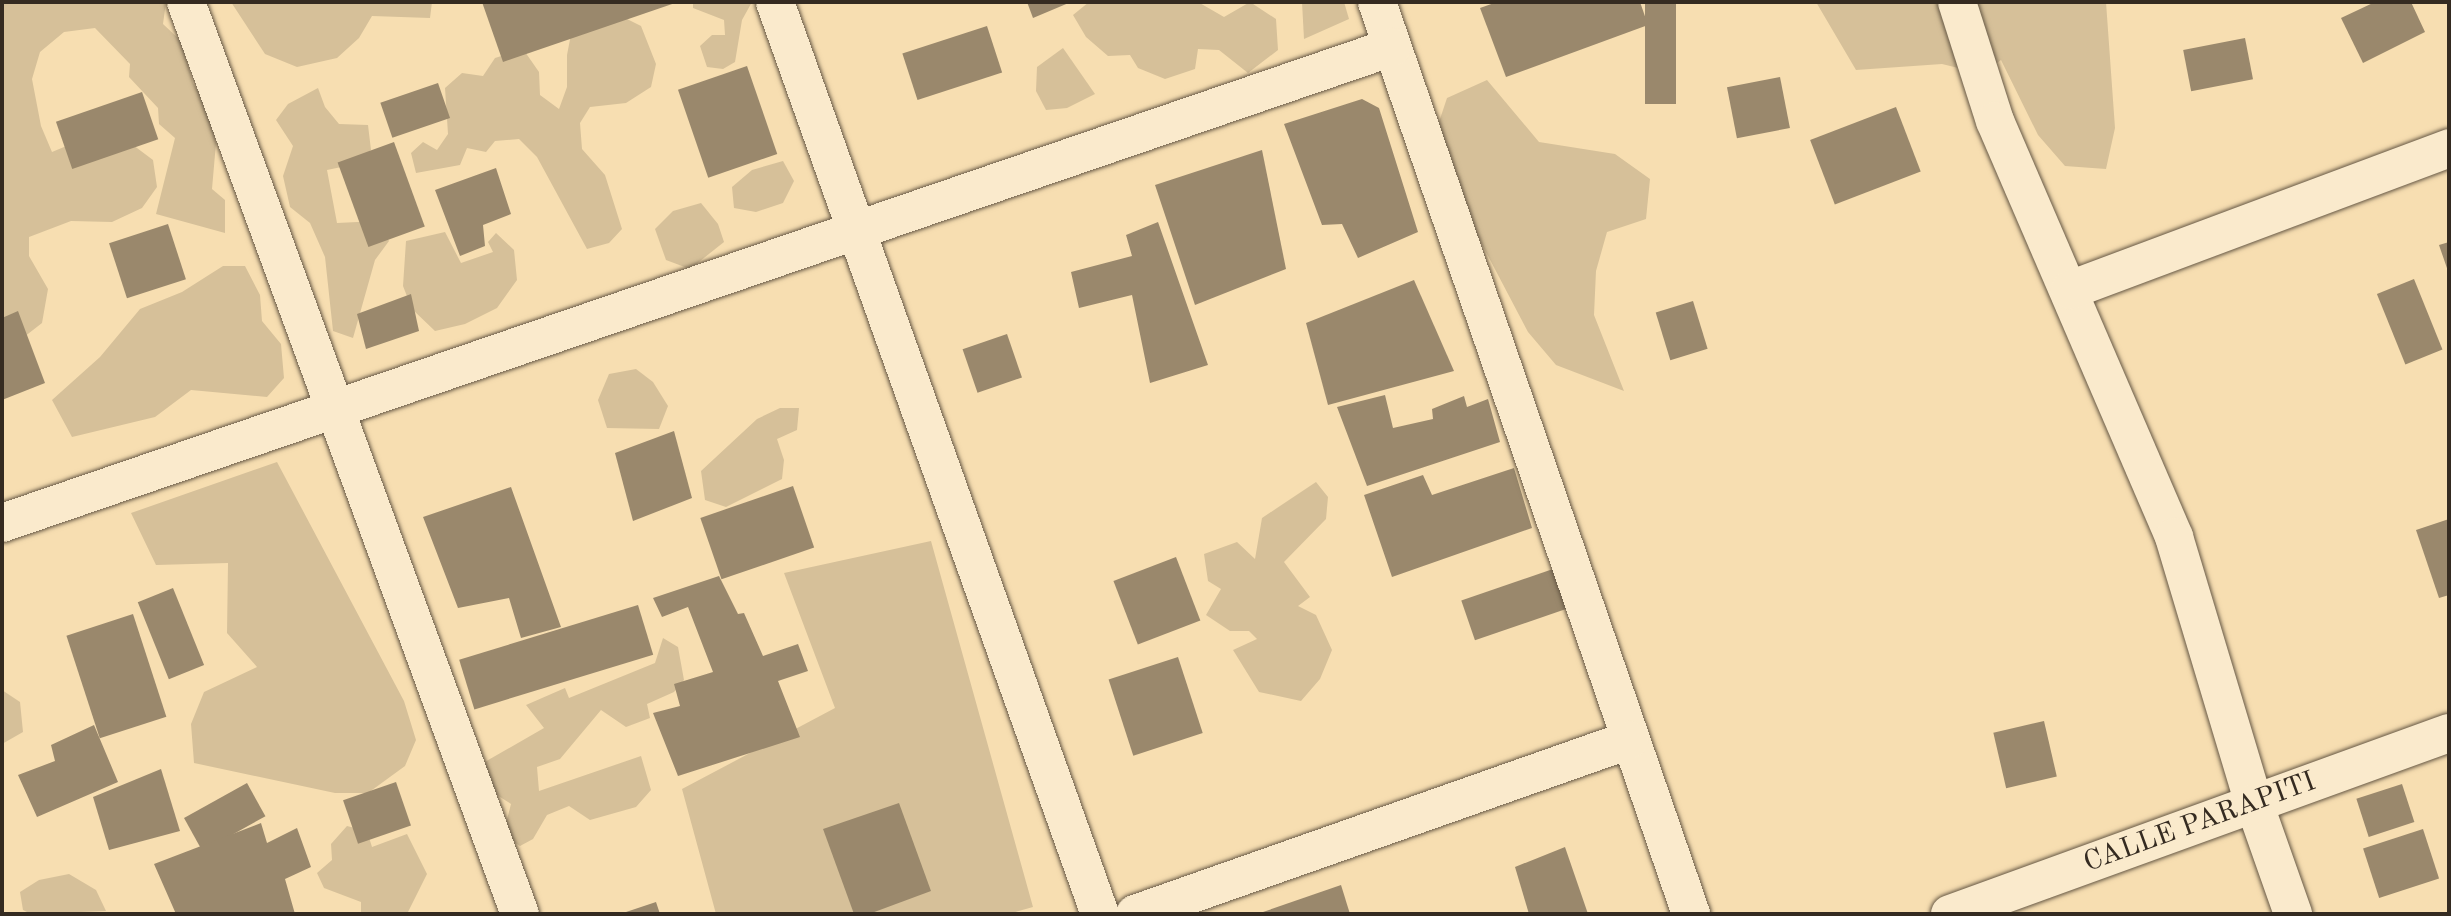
<!DOCTYPE html>
<html>
<head>
<meta charset="utf-8">
<style>
  body { margin:0 }
  #map { position:relative; width:2451px; height:916px; overflow:hidden; background:#f7deb1; font-family:"Old Standard TT",serif }
  div>[style] { position:absolute }
  .green>* { inset:0; background:#d6c099 }
  .building>* { inset:0; background:#9a886c; transform-origin:0 0 }
  .roads { filter:drop-shadow(0 0 2px #665845) drop-shadow(0 0 2px #665845) }
  .minor>* { height:38px; margin:-19px; padding:0 19px; transform-origin:19px; border-radius:19px; background:#faeacc }
  span { translate:-50% -50%; white-space:nowrap; text-align:center; line-height:1.15; -webkit-text-stroke:6px #faeacc; paint-order:stroke }
  .street-label { font-size:28px; color:#352b21 }
  .frame { position:absolute; inset:0; border:4px solid #352b21; pointer-events:none }
</style>
</head>
<body>
<div id="map">
  <div class="green">
    <i style="clip-path:polygon(2px 2px,166px 2px,163px 24px,181px 41px,193px 83px,210px 112px,216px 143px,212px 189px,225px 200px,225px 233px,156px 214px,175px 138px,159px 124px,158px 108px,129px 77px,130px 64px,95px 28px,64px 32px,40px 52px,32px 79px,41px 126px,52px 152px,88px 137px,117px 133px,153px 160px,157px 187px,142px 208px,112px 222px,71px 221px,29px 237px,29px 256px,48px 289px,42px 323px,24px 337px,2px 326px)"></i>
    <i style="clip-path:polygon(231px 2px,432px 2px,430px 18px,372px 16px,359px 38px,337px 58px,297px 67px,265px 54px)"></i>
    <i style="clip-path:polygon(693px 2px,752px 2px,742px 20px,735px 62px,723px 69px,707px 67px,700px 46px,712px 35px,725px 35px,724px 20px,693px 8px)"></i>
    <i style="clip-path:polygon(1089px 2px,1198px 2px,1224px 17px,1250px 2px,1276px 19px,1278px 50px,1248px 73px,1219px 50px,1198px 49px,1195px 69px,1165px 79px,1138px 68px,1130px 55px,1108px 56px,1086px 37px,1073px 15px)"></i>
    <i style="clip-path:polygon(1302px 2px,1344px 2px,1349px 19px,1304px 39px)"></i>
    <i style="clip-path:polygon(1816px 2px,2106px 2px,2115px 128px,2106px 169px,2065px 166px,2038px 135px,2001px 60px,1983px 74px,1942px 64px,1856px 70px)"></i>
    <i style="clip-path:polygon(611px 11px,641px 26px,656px 64px,651px 87px,626px 103px,590px 107px,580px 123px,582px 149px,605px 175px,622px 229px,609px 243px,587px 249px,537px 157px,519px 139px,495px 141px,486px 152px,467px 148px,460px 165px,416px 173px,411px 153px,423px 142px,437px 150px,448px 134px,445px 88px,462px 73px,483px 76px,495px 58px,523px 49px,539px 72px,540px 95px,559px 109px,567px 87px,567px 55px,573px 24px)"></i>
    <i style="clip-path:polygon(1063px 48px,1095px 94px,1067px 108px,1046px 110px,1036px 91px,1037px 67px)"></i>
    <i style="clip-path:polygon(1487px 80px,1539px 142px,1615px 154px,1650px 179px,1646px 219px,1607px 232px,1596px 271px,1594px 315px,1624px 391px,1556px 365px,1528px 332px,1446px 176px,1434px 137px,1447px 98px)"></i>
    <i style="clip-path:polygon(318px 88px,325px 107px,339px 124px,368px 125px,371px 150px,356px 164px,327px 170px,337px 223px,378px 221px,389px 241px,375px 260px,353px 338px,333px 331px,325px 257px,310px 223px,290px 207px,283px 176px,293px 146px,276px 120px,288px 104px)"></i>
    <i style="clip-path:polygon(783px 161px,794px 181px,783px 203px,756px 212px,734px 208px,732px 187px,752px 170px)"></i>
    <i style="clip-path:polygon(701px 203px,718px 224px,724px 242px,690px 269px,666px 260px,655px 229px,673px 211px)"></i>
    <i style="clip-path:polygon(445px 232px,461px 263px,493px 252px,488px 242px,496px 233px,514px 250px,517px 280px,497px 308px,465px 324px,435px 331px,412px 309px,403px 286px,406px 241px)"></i>
    <i style="clip-path:polygon(223px 266px,245px 266px,260px 295px,262px 321px,281px 344px,284px 378px,267px 397px,191px 390px,155px 417px,72px 437px,52px 400px,100px 357px,140px 309px,182px 292px)"></i>
    <i style="clip-path:polygon(636px 369px,653px 382px,668px 406px,659px 429px,607px 428px,598px 400px,609px 374px)"></i>
    <i style="clip-path:polygon(780px 408px,799px 408px,797px 430px,777px 439px,784px 460px,782px 479px,726px 507px,705px 500px,701px 471px,757px 419px)"></i>
    <i style="clip-path:polygon(277px 462px,404px 701px,416px 740px,405px 766px,368px 793px,335px 793px,194px 763px,191px 724px,204px 692px,257px 667px,227px 633px,228px 563px,156px 565px,131px 513px)"></i>
    <i style="clip-path:polygon(1316px 482px,1328px 497px,1326px 519px,1284px 562px,1310px 597px,1298px 606px,1316px 615px,1332px 650px,1320px 679px,1301px 701px,1259px 692px,1233px 650px,1257px 639px,1249px 631px,1230px 631px,1206px 615px,1221px 589px,1208px 581px,1204px 554px,1237px 542px,1255px 559px,1262px 518px)"></i>
    <i style="clip-path:polygon(931px 541px,1033px 907px,1008px 914px,716px 914px,682px 789px,835px 708px,784px 573px)"></i>
    <i style="clip-path:polygon(663px 638px,678px 647px,684px 680px,674px 692px,647px 704px,650px 718px,626px 727px,601px 710px,560px 759px,537px 767px,539px 791px,641px 756px,651px 790px,636px 807px,590px 820px,569px 806px,547px 815px,533px 839px,520px 846px,503px 835px,511px 804px,489px 790px,476px 767px,544px 728px,526px 705px,565px 688px,569px 698px,655px 663px)"></i>
    <i style="clip-path:polygon(2px 690px,20px 702px,23px 732px,2px 744px)"></i>
    <i style="clip-path:polygon(347px 826px,367px 831px,372px 847px,407px 834px,427px 874px,407px 914px,361px 914px,361px 902px,324px 888px,317px 873px,332px 860px,331px 844px)"></i>
    <i style="clip-path:polygon(69px 874px,96px 890px,106px 911px,31px 914px,23px 910px,20px 892px,39px 880px)"></i>
  </div>
  <div class="building">
    <i style="clip-path:polygon(482px 2px,678px 2px,503px 62px)"></i>
    <i style="clip-path:polygon(1027px 2px,1071px 2px,1033px 18px)"></i>
    <i style="clip-path:polygon(1497px 2px,1640px 2px,1648px 25px,1506px 77px,1480px 8px)"></i>
    <i style="left:1645px;top:2px;width:31px;height:102px"></i>
    <i style="clip-path:polygon(2375px 2px,2411px 2px,2425px 32px,2363px 63px,2341px 18px)"></i>
    <i style="left:987px;top:26px;width:49px;height:89px;rotate:72deg"></i>
    <i style="left:2245px;top:38px;width:42px;height:63px;rotate:79deg"></i>
    <i style="left:747px;top:66px;width:93px;height:73px;rotate:71deg"></i>
    <i style="left:1780px;top:77px;width:52px;height:54px;rotate:79deg"></i>
    <i style="left:438px;top:83px;width:37px;height:61px;rotate:71deg"></i>
    <i style="left:142px;top:92px;width:50px;height:91px;rotate:71deg"></i>
    <i style="clip-path:polygon(1362px 99px,1379px 108px,1418px 232px,1358px 258px,1342px 224px,1322px 225px,1284px 124px)"></i>
    <i style="left:1896px;top:107px;width:69px;height:92px;rotate:69deg"></i>
    <i style="left:394px;top:142px;width:90px;height:60px;rotate:70deg"></i>
    <i style="clip-path:polygon(1262px 150px,1286px 269px,1195px 305px,1155px 185px)"></i>
    <i style="clip-path:polygon(496px 168px,511px 214px,483px 225px,485px 246px,460px 256px,435px 190px)"></i>
    <i style="clip-path:polygon(1158px 222px,1208px 365px,1150px 383px,1132px 295px,1079px 308px,1071px 272px,1132px 256px,1126px 235px)"></i>
    <i style="left:168px;top:224px;width:58px;height:62px;rotate:72deg"></i>
    <i style="clip-path:polygon(2449px 242px,2449px 274px,2439px 245px)"></i>
    <i style="left:2414px;top:279px;width:76px;height:40px;rotate:68deg"></i>
    <i style="clip-path:polygon(1414px 280px,1454px 371px,1328px 405px,1306px 323px)"></i>
    <i style="clip-path:polygon(411px 294px,419px 331px,366px 349px,357px 314px)"></i>
    <i style="left:1693px;top:301px;width:50px;height:39px;rotate:73deg"></i>
    <i style="clip-path:polygon(18px 311px,45px 383px,2px 400px,2px 318px)"></i>
    <i style="left:1007px;top:334px;width:46px;height:47px;rotate:71deg"></i>
    <i style="clip-path:polygon(1385px 395px,1393px 428px,1433px 419px,1432px 409px,1464px 396px,1467px 407px,1488px 399px,1500px 442px,1367px 486px,1337px 407px)"></i>
    <i style="clip-path:polygon(674px 431px,692px 498px,633px 521px,615px 453px)"></i>
    <i style="clip-path:polygon(1514px 468px,1532px 528px,1392px 577px,1364px 495px,1423px 475px,1432px 495px)"></i>
    <i style="left:793px;top:486px;width:65px;height:98px;rotate:71deg"></i>
    <i style="clip-path:polygon(511px 487px,561px 627px,521px 638px,509px 598px,458px 608px,423px 517px)"></i>
    <i style="clip-path:polygon(2449px 519px,2449px 595px,2439px 598px,2416px 530px)"></i>
    <i style="left:1176px;top:557px;width:68px;height:67px;rotate:69deg"></i>
    <i style="left:1553px;top:569px;width:42px;height:97px;rotate:71deg"></i>
    <i style="clip-path:polygon(719px 576px,738px 614px,744px 613px,763px 656px,798px 644px,808px 671px,778px 681px,800px 737px,678px 776px,653px 713px,680px 706px,674px 684px,713px 672px,688px 607px,662px 617px,653px 598px)"></i>
    <i style="left:173px;top:588px;width:83px;height:38px;rotate:68deg"></i>
    <i style="left:638px;top:605px;width:52px;height:187px;rotate:73deg"></i>
    <i style="left:133px;top:614px;width:108px;height:70px;rotate:72deg"></i>
    <i style="left:1178px;top:657px;width:80px;height:73px;rotate:72deg"></i>
    <i style="left:2044px;top:721px;width:57px;height:52px;rotate:77deg"></i>
    <i style="clip-path:polygon(94px 725px,118px 782px,37px 817px,18px 775px,55px 761px,51px 745px)"></i>
    <i style="clip-path:polygon(161px 769px,180px 831px,109px 850px,93px 797px)"></i>
    <i style="left:396px;top:782px;width:46px;height:56px;rotate:71deg"></i>
    <i style="left:247px;top:783px;width:38px;height:72px;rotate:61deg"></i>
    <i style="left:2402px;top:784px;width:40px;height:48px;rotate:72deg"></i>
    <i style="clip-path:polygon(899px 803px,931px 891px,869px 914px,854px 914px,823px 829px)"></i>
    <i style="clip-path:polygon(261px 823px,267px 843px,297px 828px,311px 867px,285px 879px,295px 914px,176px 914px,154px 864px)"></i>
    <i style="left:2423px;top:829px;width:52px;height:63px;rotate:72deg"></i>
    <i style="clip-path:polygon(1565px 847px,1588px 914px,1529px 914px,1515px 867px)"></i>
    <i style="clip-path:polygon(1341px 885px,1350px 914px,1264px 914px,1263px 912px)"></i>
    <i style="clip-path:polygon(656px 902px,660px 914px,620px 914px)"></i>
  </div>
  <div class="roads">
    <div class="minor">
      <i style="left:186px;top:2px;width:971px;rotate:69.89deg"></i>
      <i style="left:775px;top:2px;width:968px;rotate:70.39deg"></i>
      <i style="left:1377px;top:2px;width:965px;rotate:71deg"></i>
      <i style="left:1957px;top:2px;width:125px;rotate:72.3deg"></i>
      <i style="left:1995px;top:121px;width:453px;rotate:66.7deg"></i>
      <i style="left:2174px;top:537px;width:278px;rotate:73.3deg"></i>
      <i style="left:2254px;top:803px;width:118px;rotate:70.6deg"></i>
      <i style="left:2070px;top:290px;width:405px;rotate:-20.5deg"></i>
      <i style="left:2px;top:523px;width:1469px;rotate:-18.9deg"></i>
      <i style="left:1135px;top:914px;width:524px;rotate:-19.4deg"></i>
      <i style="left:1950px;top:914px;width:531px;rotate:-19.94deg"></i>
    </div>
  </div>
  <div class="street-label">
    <span style="left:2200px;top:823px;rotate:-20deg">CALLE PARAPITI</span>
  </div>
  <div class="frame"></div>
</div>
</body>
</html>
